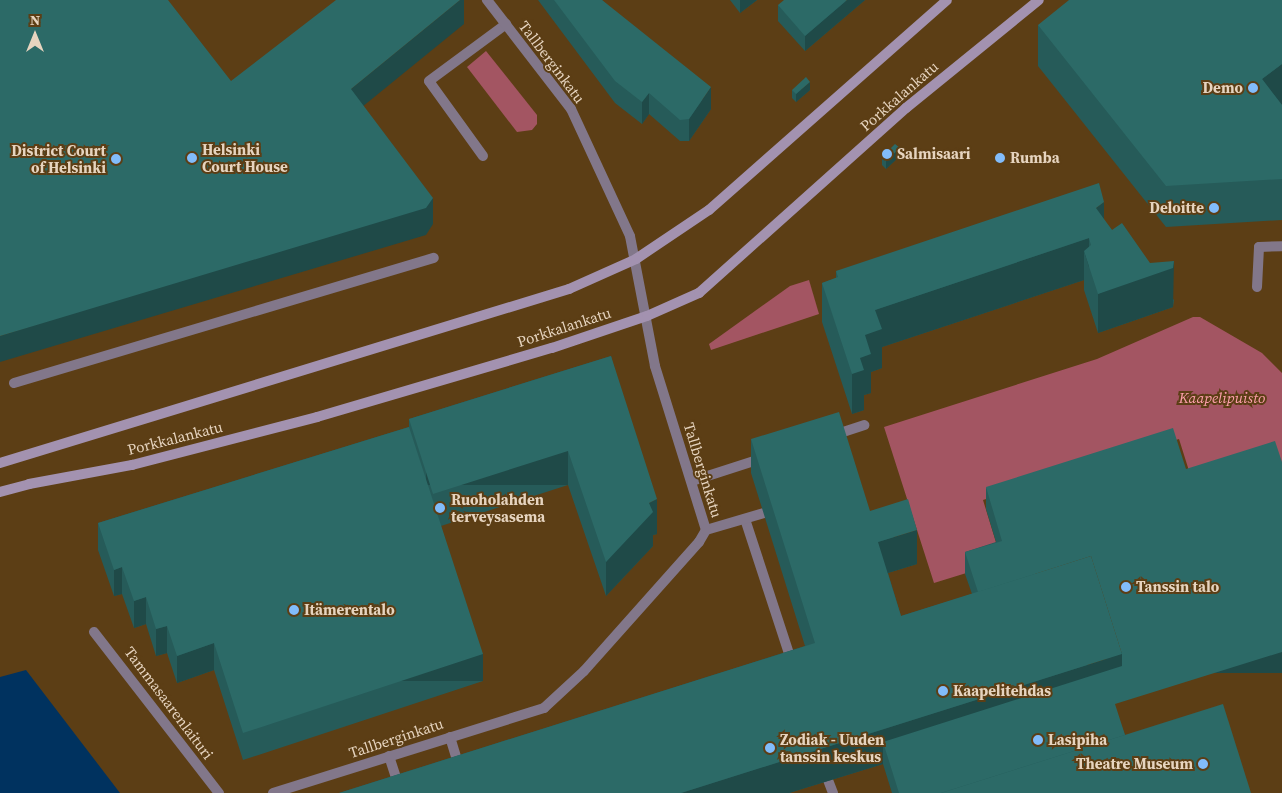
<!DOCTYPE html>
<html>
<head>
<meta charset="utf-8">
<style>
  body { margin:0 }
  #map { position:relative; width:1282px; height:793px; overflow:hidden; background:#5c3e15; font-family:"Source Serif 4",serif }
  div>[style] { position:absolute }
  .green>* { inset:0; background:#a35562 }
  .water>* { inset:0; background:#00325f }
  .lane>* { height:10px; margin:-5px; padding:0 5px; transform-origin:5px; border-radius:5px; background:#82778a }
  .street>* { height:10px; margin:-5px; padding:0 5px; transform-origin:5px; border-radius:5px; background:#82778a }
  .secondary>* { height:10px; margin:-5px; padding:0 5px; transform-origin:5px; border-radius:5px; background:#a392b0 }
  .wall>* { inset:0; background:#265b59 }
  .shaded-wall>* { inset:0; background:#1f4a48; transform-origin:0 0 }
  .building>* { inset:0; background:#2c6a67 }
  .dots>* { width:14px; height:14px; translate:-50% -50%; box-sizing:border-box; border:2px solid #5c3e15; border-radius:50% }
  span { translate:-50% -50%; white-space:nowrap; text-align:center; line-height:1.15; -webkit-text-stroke:4px #5c3e15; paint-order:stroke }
  .street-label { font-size:15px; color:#e6d4bf }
  .poi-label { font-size:15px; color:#e6d4bf; font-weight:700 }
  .right { translate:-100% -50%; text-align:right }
  .left { translate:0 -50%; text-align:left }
  .park-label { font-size:15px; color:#fea0ad; font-style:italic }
  .north { position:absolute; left:10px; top:10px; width:50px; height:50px; -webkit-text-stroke:4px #5c3e15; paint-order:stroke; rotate:0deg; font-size:14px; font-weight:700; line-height:20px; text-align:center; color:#e6d4bf }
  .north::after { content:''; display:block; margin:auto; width:18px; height:22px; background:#e6d4bf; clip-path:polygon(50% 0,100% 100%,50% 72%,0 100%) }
</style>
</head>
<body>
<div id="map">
  <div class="green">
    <i style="clip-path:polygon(486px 51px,537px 115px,537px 124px,532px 130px,517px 132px,467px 67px)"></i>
    <i style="clip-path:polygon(809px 280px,819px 314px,711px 350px,709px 344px,790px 286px)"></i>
    <i style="clip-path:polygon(1193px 317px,1200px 317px,1262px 353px,1282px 373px,1282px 479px,1190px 474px,1179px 439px,1133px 452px,983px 500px,1002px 562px,934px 583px,884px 427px,1097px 359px)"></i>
  </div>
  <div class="water">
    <i style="clip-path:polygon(26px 670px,120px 793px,0 793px,0 677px)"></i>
  </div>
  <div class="lane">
    <i style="left:483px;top:156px;width:92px;rotate:-125.8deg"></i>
    <i style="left:429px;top:81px;width:96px;rotate:-36.5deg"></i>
    <i style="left:1257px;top:287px;width:40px;rotate:-87.1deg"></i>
    <i style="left:1259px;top:247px;width:23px;rotate:-2deg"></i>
    <i style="left:14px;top:383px;width:438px;rotate:-16.6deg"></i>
    <i style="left:834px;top:435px;width:32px;rotate:-18deg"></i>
    <i style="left:692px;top:481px;width:75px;rotate:-17.9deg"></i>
    <i style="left:745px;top:519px;width:151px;rotate:71.9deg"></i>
    <i style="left:706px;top:530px;width:60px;rotate:-16.3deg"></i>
    <i style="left:450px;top:737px;width:34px;rotate:73deg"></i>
    <i style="left:389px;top:756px;width:39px;rotate:72deg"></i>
    <i style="left:828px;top:780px;width:14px;rotate:69deg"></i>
  </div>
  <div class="street">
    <i style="left:94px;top:632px;width:204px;rotate:52.2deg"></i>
    <i style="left:273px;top:793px;width:284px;rotate:-17.4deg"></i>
    <i style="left:544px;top:708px;width:54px;rotate:-42.8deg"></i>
    <i style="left:584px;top:671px;width:173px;rotate:-48.3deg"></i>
    <i style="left:699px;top:542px;width:14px;rotate:-60deg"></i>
    <i style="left:706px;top:530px;width:172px;rotate:-107.3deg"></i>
    <i style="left:655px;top:366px;width:132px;rotate:-100.9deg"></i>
    <i style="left:630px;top:236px;width:140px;rotate:-114.9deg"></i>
    <i style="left:571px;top:109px;width:138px;rotate:-127.6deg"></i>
  </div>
  <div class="secondary">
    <i style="left:0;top:463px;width:595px;rotate:-17deg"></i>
    <i style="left:569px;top:289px;width:73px;rotate:-24.1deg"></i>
    <i style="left:636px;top:259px;width:88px;rotate:-33.9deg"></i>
    <i style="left:709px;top:210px;width:317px;rotate:-41.4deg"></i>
    <i style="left:0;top:492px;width:30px;rotate:-15deg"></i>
    <i style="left:29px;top:484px;width:105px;rotate:-10.5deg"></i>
    <i style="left:132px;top:465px;width:191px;rotate:-14.5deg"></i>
    <i style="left:317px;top:417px;width:245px;rotate:-16.4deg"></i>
    <i style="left:552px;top:348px;width:100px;rotate:-18.6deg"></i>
    <i style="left:647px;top:316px;width:57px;rotate:-23.9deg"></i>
    <i style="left:699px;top:293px;width:278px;rotate:-41.8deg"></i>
    <i style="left:906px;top:108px;width:171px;rotate:-39.1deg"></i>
  </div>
  <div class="wall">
    <i style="clip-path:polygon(538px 0,602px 0,711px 109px,689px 141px,680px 141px,649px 114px,642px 124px,615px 103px)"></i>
    <i style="clip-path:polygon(730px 0,757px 0,740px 13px)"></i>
    <i style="clip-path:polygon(865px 0,805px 51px,778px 21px,778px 5px)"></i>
    <i style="clip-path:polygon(1282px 0,1282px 220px,1166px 227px,1038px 66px,1038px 25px)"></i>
    <i style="clip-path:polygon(792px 90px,810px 90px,796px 102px,792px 98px)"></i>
    <i style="clip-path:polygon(900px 156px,886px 169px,882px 165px,882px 157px)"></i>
    <i style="clip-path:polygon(1104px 220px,1112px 230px,1174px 300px,1173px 307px,1098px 333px,1084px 290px,1084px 280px,882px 347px,882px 368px,871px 372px,871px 393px,864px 395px,864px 410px,852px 414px,822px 322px,822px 283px,836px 278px,836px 271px)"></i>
    <i style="clip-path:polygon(611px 356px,657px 534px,653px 535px,653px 546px,606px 596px,568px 485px,441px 526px,483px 681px,243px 760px,214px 670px,177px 683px,167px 653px,156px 656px,146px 624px,134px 628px,122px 594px,114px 596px,98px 550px,98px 523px,409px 427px,409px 419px)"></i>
    <i style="clip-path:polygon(751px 439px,870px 511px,917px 564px,888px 573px,901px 616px,972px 594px,965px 574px,965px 552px,996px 542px,986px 509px,986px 487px,1121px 724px,1125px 735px,1251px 793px,892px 793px,883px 764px,789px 793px,339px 793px,805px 646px,751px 473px)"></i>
  </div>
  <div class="shaded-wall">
    <i style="clip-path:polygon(460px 0,464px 0,464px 24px,351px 116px,351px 89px)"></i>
    <i style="clip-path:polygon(740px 0,757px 0,740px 13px)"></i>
    <i style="clip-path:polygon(847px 0,865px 0,805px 51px,805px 36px)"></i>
    <i style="clip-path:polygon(1282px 64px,1282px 105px,1262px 79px)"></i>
    <i style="clip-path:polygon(810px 82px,810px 90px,796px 102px,796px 94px)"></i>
    <i style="clip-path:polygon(711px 87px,711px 109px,689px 141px,689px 119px)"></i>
    <i style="clip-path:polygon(649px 93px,649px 114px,642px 124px,642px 102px)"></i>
    <i style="clip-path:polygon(900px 148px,900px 156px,886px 169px,886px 161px)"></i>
    <i style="clip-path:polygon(433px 198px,433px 224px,426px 235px,0 362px,0 336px)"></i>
    <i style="clip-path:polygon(1104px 202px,1104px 241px,1096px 208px)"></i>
    <i style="clip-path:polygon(1089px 238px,1089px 267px,1084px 251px,1084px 280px,882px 347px,882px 368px,871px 372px,871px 393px,864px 395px,864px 410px,852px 414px,852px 374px,860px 358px,865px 335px,875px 310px)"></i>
    <i style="clip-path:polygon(1174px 261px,1173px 307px,1098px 333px,1098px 294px)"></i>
    <i style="left:568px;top:451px;width:34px;height:142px;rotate:90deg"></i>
    <i style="clip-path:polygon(657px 499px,657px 534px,653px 535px,653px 546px,606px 596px,606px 562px,649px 503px)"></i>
    <i style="clip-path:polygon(917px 530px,917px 564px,878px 576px,878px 542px)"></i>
    <i style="clip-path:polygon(122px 567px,122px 594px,114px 596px,114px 570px)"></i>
    <i style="clip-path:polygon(146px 597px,146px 624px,134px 628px,134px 601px)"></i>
    <i style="clip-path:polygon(167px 626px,167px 653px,156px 656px,156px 629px)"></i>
    <i style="clip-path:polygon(214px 643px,214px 670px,177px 683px,177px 656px)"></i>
    <i style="left:1282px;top:652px;width:21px;height:175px;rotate:90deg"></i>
    <i style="left:483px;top:654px;width:27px;height:253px;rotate:90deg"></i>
    <i style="clip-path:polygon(1122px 654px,1122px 688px,883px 742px,883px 764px,789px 793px,681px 793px)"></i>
  </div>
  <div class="building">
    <i style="clip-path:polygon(0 0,168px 0,231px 81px,336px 0,460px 0,351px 89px,433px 198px,426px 208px,0 336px)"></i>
    <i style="clip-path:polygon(554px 0,602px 0,711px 87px,689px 119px,680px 120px,649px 93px,642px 102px,615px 81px)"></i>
    <i style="clip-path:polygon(784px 0,847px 0,805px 36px,778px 5px)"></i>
    <i style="clip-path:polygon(1069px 0,1282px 0,1282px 64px,1262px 79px,1282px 105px,1282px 179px,1166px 186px,1038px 25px)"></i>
    <i style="clip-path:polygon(806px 77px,810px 82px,796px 94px,792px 90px)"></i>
    <i style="clip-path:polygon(895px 144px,900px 148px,886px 161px,882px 157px)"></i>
    <i style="clip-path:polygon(1099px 183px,1104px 202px,1096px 208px,1112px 230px,1122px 223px,1150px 263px,1174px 261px,1173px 268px,1098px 294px,1084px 251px,1091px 245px,1089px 238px,875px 310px,882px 329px,865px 335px,871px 354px,860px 358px,864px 370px,852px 374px,822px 283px,838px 277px,836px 271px)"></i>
    <i style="clip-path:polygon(611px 356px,657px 499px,649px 503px,653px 512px,606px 562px,568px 451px,433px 494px,409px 419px)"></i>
    <i style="clip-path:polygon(839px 412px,870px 511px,908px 499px,917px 530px,878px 542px,901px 616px,1091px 556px,1122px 654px,681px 793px,339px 793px,815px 643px,751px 439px)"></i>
    <i style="clip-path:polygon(409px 427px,483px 654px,243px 733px,214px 643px,177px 656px,167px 626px,156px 629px,146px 597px,134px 601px,122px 567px,114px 570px,98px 523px)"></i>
    <i style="clip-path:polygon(1173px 428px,1186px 469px,1275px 441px,1282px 462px,1282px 652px,1115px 704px,1125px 735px,941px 793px,899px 793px,883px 742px,1122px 666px,1122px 654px,1091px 556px,978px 592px,965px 552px,1002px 541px,986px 487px)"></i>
    <i style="clip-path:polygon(1223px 704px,1251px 793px,941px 793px)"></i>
  </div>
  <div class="dots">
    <i style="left:1253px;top:88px;background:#82bcfa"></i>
    <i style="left:887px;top:154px;background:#82bcfa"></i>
    <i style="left:192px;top:158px;background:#82bcfa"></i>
    <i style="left:1000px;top:158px;background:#82bcfa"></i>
    <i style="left:116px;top:159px;background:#82bcfa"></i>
    <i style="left:1214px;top:208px;background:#82bcfa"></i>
    <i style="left:440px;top:508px;background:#82bcfa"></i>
    <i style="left:1126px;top:587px;background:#82bcfa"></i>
    <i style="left:294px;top:610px;background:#82bcfa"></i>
    <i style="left:943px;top:691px;background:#82bcfa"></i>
    <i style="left:1038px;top:740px;background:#82bcfa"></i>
    <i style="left:770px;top:748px;background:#82bcfa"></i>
    <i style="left:1203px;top:764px;background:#82bcfa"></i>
  </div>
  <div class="street-label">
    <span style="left:552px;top:62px;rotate:53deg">Tallberginkatu</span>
    <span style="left:899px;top:96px;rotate:-41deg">Porkkalankatu</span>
    <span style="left:564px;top:327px;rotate:-18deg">Porkkalankatu</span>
    <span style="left:175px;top:438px;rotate:-14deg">Porkkalankatu</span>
    <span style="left:703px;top:470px;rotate:73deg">Tallberginkatu</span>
    <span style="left:169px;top:703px;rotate:53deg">Tammasaarenlaituri</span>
    <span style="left:396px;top:738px;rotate:-18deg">Tallberginkatu</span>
  </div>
  <div class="poi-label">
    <span class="right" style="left:1243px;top:88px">Demo</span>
    <span class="left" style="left:202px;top:158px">Helsinki<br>Court House</span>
    <span class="right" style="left:106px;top:159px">District Court<br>of Helsinki</span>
    <span class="left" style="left:897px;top:154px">Salmisaari</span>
    <span class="left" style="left:1010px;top:158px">Rumba</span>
    <span class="right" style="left:1204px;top:208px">Deloitte</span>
    <span class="left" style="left:451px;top:508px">Ruoholahden<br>terveysasema</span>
    <span class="left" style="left:1136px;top:587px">Tanssin talo</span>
    <span class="left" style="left:304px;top:610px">Itämerentalo</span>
    <span class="left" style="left:953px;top:691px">Kaapelitehdas</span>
    <span class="left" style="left:780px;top:748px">Zodiak - Uuden<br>tanssin keskus</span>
    <span class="left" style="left:1048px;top:740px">Lasipiha</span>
    <span class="right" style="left:1193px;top:764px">Theatre Museum</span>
  </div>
  <div class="park-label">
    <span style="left:1222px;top:398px">Kaapelipuisto</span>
  </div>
  <div class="north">N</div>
</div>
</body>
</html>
